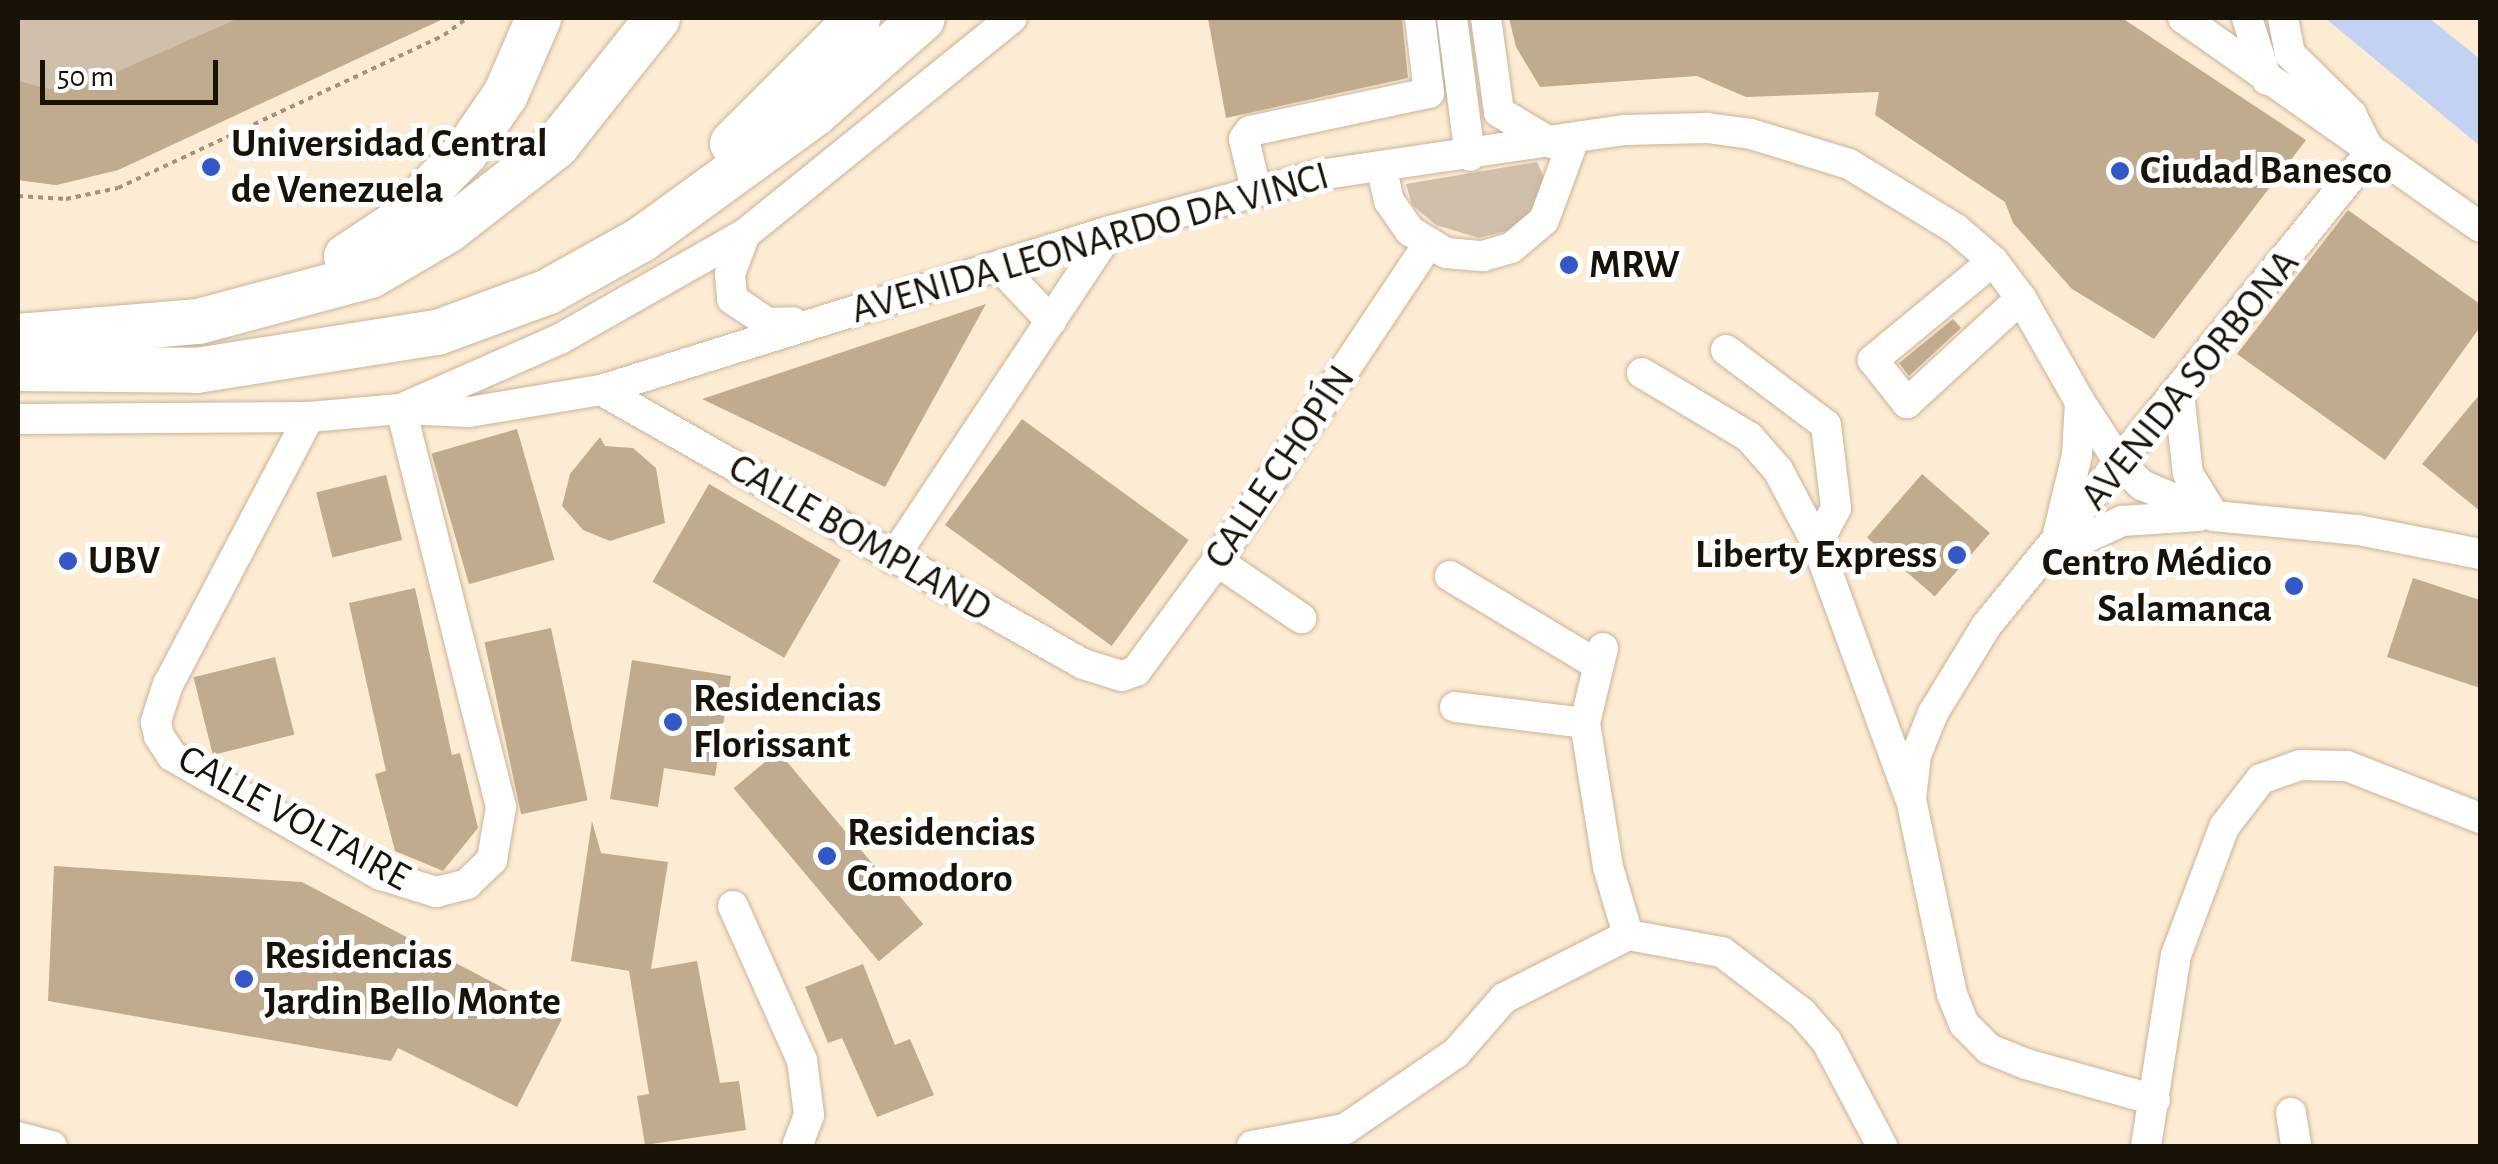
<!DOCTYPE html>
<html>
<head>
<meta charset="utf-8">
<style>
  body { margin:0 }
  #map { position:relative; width:2498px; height:1164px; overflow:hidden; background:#fdecd4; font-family:"Alegreya Sans",sans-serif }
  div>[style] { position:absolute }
  .green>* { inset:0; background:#cfbfab }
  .water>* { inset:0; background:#c3d2f2 }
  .building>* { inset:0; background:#c1ab8e; transform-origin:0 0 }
  .path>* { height:4px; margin-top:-2px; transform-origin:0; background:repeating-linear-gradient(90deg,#a09381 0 5px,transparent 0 10px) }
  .roads { filter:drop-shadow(0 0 2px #c9b497) drop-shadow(0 0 2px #c9b497) }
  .minor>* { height:30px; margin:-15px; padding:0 15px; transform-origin:15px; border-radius:15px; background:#fff }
  .highway>* { height:45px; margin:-22.5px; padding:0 22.5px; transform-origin:22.5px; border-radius:22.5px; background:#fff }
  .dots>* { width:28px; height:28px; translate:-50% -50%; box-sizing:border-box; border:5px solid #fff; border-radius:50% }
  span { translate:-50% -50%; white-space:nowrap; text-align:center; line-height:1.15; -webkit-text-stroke:10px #fff; paint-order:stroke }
  .poi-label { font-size:40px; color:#191207; font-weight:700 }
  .left { translate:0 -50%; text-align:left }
  .right { translate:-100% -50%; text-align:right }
  .street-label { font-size:40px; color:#191207 }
  .frame { position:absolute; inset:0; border:20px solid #191207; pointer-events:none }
  .scale { position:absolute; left:40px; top:60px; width:178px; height:45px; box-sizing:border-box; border:5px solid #191207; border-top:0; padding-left:12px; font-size:30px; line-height:35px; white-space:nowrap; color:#191207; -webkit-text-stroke:8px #fff; paint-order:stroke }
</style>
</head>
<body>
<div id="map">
  <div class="green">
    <i style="clip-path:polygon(18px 18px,445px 18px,118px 170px,56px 185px,18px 180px)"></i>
    <i style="clip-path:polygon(1537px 162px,1550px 190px,1523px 227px,1479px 238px,1436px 225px,1412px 205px,1406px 184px)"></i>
  </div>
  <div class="water">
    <i style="clip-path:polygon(2325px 18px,2429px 18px,2480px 59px,2480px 146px)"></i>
  </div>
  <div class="building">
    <i style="clip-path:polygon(239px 18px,445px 18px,118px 170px,56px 185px,18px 180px,18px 81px,49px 89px,85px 86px)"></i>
    <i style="clip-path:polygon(1208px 18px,1402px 18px,1408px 78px,1226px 118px)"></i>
    <i style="clip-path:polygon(1509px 18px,2122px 18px,2306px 140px,2154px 339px,2072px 289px,2013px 223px,2005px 202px,1875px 115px,1879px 92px,1746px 97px,1697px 76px,1540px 87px,1516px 47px)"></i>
    <i style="clip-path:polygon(2348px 210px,2480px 304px,2480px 327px,2385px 460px,2237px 354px)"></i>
    <i style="clip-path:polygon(986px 304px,885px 487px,702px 399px)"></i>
    <i style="clip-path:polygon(1953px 319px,1961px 328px,1909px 376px,1899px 363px)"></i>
    <i style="clip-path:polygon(2480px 394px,2480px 511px,2422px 464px)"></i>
    <i style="left:1022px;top:419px;width:206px;height:131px;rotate:36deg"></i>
    <i style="left:517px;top:429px;width:136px;height:89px;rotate:74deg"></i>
    <i style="clip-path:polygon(600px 437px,605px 446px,633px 448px,656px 468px,665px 523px,610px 541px,583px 530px,562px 506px,570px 474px)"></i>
    <i style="left:1922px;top:474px;width:90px;height:84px;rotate:41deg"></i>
    <i style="left:386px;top:475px;width:67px;height:72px;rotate:76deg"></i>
    <i style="left:709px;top:484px;width:152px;height:113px;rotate:30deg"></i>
    <i style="clip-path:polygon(2413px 578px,2480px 600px,2480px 688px,2387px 657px)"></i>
    <i style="clip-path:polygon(415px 588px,452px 755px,460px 753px,478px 828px,443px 871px,395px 851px,375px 774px,386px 771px,349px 603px)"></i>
    <i style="left:551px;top:628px;width:176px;height:68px;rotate:78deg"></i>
    <i style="left:275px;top:657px;width:80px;height:84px;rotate:76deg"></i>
    <i style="clip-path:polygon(632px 660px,731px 676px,715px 776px,664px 768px,658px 807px,610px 799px)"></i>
    <i style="left:778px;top:751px;width:226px;height:58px;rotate:50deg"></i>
    <i style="clip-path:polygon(592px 821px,601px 853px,668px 862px,651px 969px,697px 961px,720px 1083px,739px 1081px,746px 1130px,645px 1145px,637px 1096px,649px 1094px,629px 971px,571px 961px)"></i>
    <i style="clip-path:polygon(54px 866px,302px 882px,562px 1019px,517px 1107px,398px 1048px,391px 1061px,48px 1001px)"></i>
    <i style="clip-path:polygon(863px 964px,895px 1045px,910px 1039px,934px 1095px,877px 1117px,842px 1038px,828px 1043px,805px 987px)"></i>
  </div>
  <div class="path">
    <i style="left:18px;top:196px;width:48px;rotate:3.6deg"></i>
    <i style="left:66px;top:199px;width:53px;rotate:-11.9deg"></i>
    <i style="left:118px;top:188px;width:360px;rotate:-25.1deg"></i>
    <i style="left:444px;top:35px;width:29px;rotate:-36deg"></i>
  </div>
  <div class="roads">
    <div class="minor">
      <i style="left:1452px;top:18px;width:139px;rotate:82.6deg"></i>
      <i style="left:1486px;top:18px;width:95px;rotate:82.1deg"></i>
      <i style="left:1499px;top:112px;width:61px;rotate:30.8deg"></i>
      <i style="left:2183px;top:18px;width:363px;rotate:35.1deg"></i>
      <i style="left:2247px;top:18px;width:65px;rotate:72.1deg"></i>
      <i style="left:2283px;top:18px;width:37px;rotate:79deg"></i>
      <i style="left:2290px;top:54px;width:86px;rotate:44.5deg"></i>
      <i style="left:2351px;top:114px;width:35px;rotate:63deg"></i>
      <i style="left:1381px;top:166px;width:36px;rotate:77deg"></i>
      <i style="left:1389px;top:201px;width:37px;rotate:55deg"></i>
      <i style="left:1410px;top:231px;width:42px;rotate:31.4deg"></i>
      <i style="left:1446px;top:253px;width:37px;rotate:5deg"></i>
      <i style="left:1483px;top:256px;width:29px;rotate:-16deg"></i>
      <i style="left:1511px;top:248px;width:43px;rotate:-40.3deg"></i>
      <i style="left:1544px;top:220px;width:86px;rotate:-69.7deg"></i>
      <i style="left:1256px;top:190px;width:52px;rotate:-103.2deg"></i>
      <i style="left:1244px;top:139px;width:10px;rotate:-53deg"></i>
      <i style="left:1250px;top:131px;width:183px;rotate:-12deg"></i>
      <i style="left:1429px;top:93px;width:76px;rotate:-96.8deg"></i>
      <i style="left:745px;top:234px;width:43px;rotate:110.6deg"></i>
      <i style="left:730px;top:274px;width:25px;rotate:85deg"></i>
      <i style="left:732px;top:299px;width:43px;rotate:33.7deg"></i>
      <i style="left:768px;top:323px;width:25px;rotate:-2deg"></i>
      <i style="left:1993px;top:261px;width:156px;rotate:140.5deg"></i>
      <i style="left:1873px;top:360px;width:55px;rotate:51.7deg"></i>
      <i style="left:1907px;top:403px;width:155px;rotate:-42.6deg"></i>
      <i style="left:999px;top:266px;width:76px;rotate:46.6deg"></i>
      <i style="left:1726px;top:350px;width:125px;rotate:36.9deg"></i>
      <i style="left:1826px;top:425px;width:84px;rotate:83.1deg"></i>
      <i style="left:1836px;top:508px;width:41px;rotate:117.8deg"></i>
      <i style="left:1642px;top:373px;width:125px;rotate:30.9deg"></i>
      <i style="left:1749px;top:437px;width:44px;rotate:48.7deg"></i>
      <i style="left:1778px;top:470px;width:84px;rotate:62.2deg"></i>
      <i style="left:1817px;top:544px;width:268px;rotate:69.9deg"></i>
      <i style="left:601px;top:390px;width:554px;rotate:29.62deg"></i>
      <i style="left:1083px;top:664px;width:41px;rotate:17.1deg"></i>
      <i style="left:1122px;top:676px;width:15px;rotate:-20deg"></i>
      <i style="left:1136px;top:671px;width:137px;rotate:-53.6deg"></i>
      <i style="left:1217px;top:561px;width:379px;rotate:-56.3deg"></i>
      <i style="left:2179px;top:393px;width:81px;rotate:83.7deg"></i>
      <i style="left:2188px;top:474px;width:49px;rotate:58.2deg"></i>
      <i style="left:401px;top:409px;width:68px;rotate:2.5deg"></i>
      <i style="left:469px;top:412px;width:134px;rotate:-9.5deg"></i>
      <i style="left:601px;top:390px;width:533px;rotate:-17.35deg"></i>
      <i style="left:1110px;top:231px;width:216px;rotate:-15deg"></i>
      <i style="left:1319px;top:175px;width:309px;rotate:-8.4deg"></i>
      <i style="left:1625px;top:130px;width:82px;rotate:-1.4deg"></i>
      <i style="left:1707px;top:128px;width:44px;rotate:7.8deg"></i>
      <i style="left:1751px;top:134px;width:102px;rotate:17deg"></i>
      <i style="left:1849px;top:164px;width:125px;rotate:31.3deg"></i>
      <i style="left:1956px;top:229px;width:49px;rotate:40.9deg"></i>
      <i style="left:1993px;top:261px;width:46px;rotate:52.9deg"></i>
      <i style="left:2021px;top:298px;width:120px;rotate:60.4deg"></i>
      <i style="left:2080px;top:402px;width:75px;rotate:56.9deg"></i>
      <i style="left:2121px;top:465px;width:29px;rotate:44deg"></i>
      <i style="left:2142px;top:485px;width:78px;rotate:23.3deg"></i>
      <i style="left:2214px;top:516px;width:145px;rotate:5.6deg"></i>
      <i style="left:2358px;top:530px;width:124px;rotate:11.1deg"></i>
      <i style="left:309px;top:417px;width:302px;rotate:117.8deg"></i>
      <i style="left:168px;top:684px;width:40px;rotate:108deg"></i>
      <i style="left:156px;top:722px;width:14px;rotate:78deg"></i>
      <i style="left:159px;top:736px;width:24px;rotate:57deg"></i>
      <i style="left:172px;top:756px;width:241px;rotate:29.7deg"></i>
      <i style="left:381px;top:875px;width:58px;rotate:17.2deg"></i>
      <i style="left:436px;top:892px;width:32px;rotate:-14deg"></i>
      <i style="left:467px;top:884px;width:35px;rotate:-44deg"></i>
      <i style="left:492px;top:860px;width:54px;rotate:-80.4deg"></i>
      <i style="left:501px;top:807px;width:410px;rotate:-104.1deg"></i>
      <i style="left:18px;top:419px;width:291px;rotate:-0.4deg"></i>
      <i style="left:309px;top:417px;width:92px;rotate:-5deg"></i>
      <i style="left:401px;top:409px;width:174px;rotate:-23.8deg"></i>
      <i style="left:560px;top:339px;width:213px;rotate:-29.6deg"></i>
      <i style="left:745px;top:234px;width:343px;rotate:-39deg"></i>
      <i style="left:2058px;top:534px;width:81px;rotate:-76.5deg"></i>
      <i style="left:2077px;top:455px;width:53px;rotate:-86.8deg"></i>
      <i style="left:2057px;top:551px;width:72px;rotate:-24.8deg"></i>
      <i style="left:2122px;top:521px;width:77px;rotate:-3.7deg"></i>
      <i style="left:893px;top:558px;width:392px;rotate:-56.4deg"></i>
      <i style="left:1217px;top:561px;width:102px;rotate:34.2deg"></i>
      <i style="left:1450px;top:576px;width:169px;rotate:31deg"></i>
      <i style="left:1603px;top:648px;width:77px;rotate:103.5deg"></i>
      <i style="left:1585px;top:723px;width:146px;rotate:80.9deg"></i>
      <i style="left:1608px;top:867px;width:71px;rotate:73.6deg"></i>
      <i style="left:1455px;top:707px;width:131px;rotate:7deg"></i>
      <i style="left:733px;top:906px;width:169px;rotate:65.9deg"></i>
      <i style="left:802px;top:1060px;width:55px;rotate:82.7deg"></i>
      <i style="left:809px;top:1115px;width:33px;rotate:111deg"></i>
      <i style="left:2155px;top:1100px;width:134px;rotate:-164.4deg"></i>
      <i style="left:2026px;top:1064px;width:40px;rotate:-158deg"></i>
      <i style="left:1989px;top:1049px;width:35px;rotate:-135deg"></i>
      <i style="left:1964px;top:1024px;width:32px;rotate:-112deg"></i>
      <i style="left:1952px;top:994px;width:199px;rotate:-101.9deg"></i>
      <i style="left:1911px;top:799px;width:44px;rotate:-83.5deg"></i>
      <i style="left:1916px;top:755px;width:45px;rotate:-68deg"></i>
      <i style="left:1933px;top:713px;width:103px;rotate:-58.5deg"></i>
      <i style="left:1987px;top:625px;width:609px;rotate:-50.93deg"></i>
      <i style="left:2291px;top:1113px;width:33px;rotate:81deg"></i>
      <i style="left:18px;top:1137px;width:35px;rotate:15deg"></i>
      <i style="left:1252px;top:1146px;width:95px;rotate:-10.4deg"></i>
      <i style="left:1345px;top:1129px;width:135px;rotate:-34.4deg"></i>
      <i style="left:1456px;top:1053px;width:73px;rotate:-48.9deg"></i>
      <i style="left:1504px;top:998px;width:139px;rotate:-26.9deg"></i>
      <i style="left:1628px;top:935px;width:96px;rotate:10.3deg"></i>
      <i style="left:1722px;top:952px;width:101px;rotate:37.3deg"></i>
      <i style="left:1802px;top:1013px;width:38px;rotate:49deg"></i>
      <i style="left:1827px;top:1042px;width:118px;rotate:62.1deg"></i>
      <i style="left:2146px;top:1146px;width:193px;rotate:-81.1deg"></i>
      <i style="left:2176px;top:955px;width:137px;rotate:-69.4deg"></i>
      <i style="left:2224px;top:827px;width:61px;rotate:-52.4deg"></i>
      <i style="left:2261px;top:779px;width:41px;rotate:-19.7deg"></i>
      <i style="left:2300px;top:765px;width:47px;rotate:1.2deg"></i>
      <i style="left:2347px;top:766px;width:143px;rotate:21.4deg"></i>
    </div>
    <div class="highway">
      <i style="left:732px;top:143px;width:177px;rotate:-45deg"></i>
      <i style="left:346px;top:256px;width:60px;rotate:-33.4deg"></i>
      <i style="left:396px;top:223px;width:99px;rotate:-45.8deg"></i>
      <i style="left:465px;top:152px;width:70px;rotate:-55.4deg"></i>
      <i style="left:505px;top:94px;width:83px;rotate:-66.5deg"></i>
      <i style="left:18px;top:336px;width:181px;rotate:-4.8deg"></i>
      <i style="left:198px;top:321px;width:178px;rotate:-15deg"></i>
      <i style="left:370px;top:275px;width:89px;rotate:-30.3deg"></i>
      <i style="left:447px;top:230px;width:138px;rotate:-37.9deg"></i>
      <i style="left:556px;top:145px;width:162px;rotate:-51.5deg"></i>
      <i style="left:18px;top:368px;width:178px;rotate:0.6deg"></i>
      <i style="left:196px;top:370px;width:244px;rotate:-9deg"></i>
      <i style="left:437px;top:332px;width:116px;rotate:-20.2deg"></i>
      <i style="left:546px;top:292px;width:109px;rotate:-29.2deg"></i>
      <i style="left:641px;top:239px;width:213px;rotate:-36deg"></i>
      <i style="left:813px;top:114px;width:145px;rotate:-41.4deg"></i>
    </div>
  </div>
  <div class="dots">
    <i style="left:211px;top:167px;background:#3458c8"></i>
    <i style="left:2120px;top:171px;background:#3458c8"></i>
    <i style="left:1569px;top:265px;background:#3458c8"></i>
    <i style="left:1957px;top:555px;background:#3458c8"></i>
    <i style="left:68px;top:561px;background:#3458c8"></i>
    <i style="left:2294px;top:586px;background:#3458c8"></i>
    <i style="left:673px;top:722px;background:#3458c8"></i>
    <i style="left:827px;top:856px;background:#3458c8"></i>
    <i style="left:244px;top:979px;background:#3458c8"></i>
  </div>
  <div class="poi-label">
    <span class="left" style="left:231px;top:167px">Universidad Central<br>de Venezuela</span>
    <span class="left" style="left:2140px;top:171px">Ciudad Banesco</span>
    <span class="left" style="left:1589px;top:265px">MRW</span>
    <span class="right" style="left:1937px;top:555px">Liberty Express</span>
    <span class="left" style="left:88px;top:561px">UBV</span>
    <span class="right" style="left:2272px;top:586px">Centro Médico<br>Salamanca</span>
    <span class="left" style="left:693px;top:722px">Residencias<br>Florissant</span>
    <span class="left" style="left:847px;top:856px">Residencias<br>Comodoro</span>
    <span class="left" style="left:264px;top:979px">Residencias<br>Jardin Bello Monte</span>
  </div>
  <div class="street-label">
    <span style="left:1090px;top:243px;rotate:-16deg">AVENIDA LEONARDO DA VINCI</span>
    <span style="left:2190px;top:380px;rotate:-51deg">AVENIDA SORBONA</span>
    <span style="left:1280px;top:467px;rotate:-56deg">CALLE CHOPÍN</span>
    <span style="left:860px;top:538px;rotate:30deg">CALLE BOMPLAND</span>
    <span style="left:294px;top:818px;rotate:29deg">CALLE VOLTAIRE</span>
  </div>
  <div class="frame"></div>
  <div class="scale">50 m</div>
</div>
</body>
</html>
